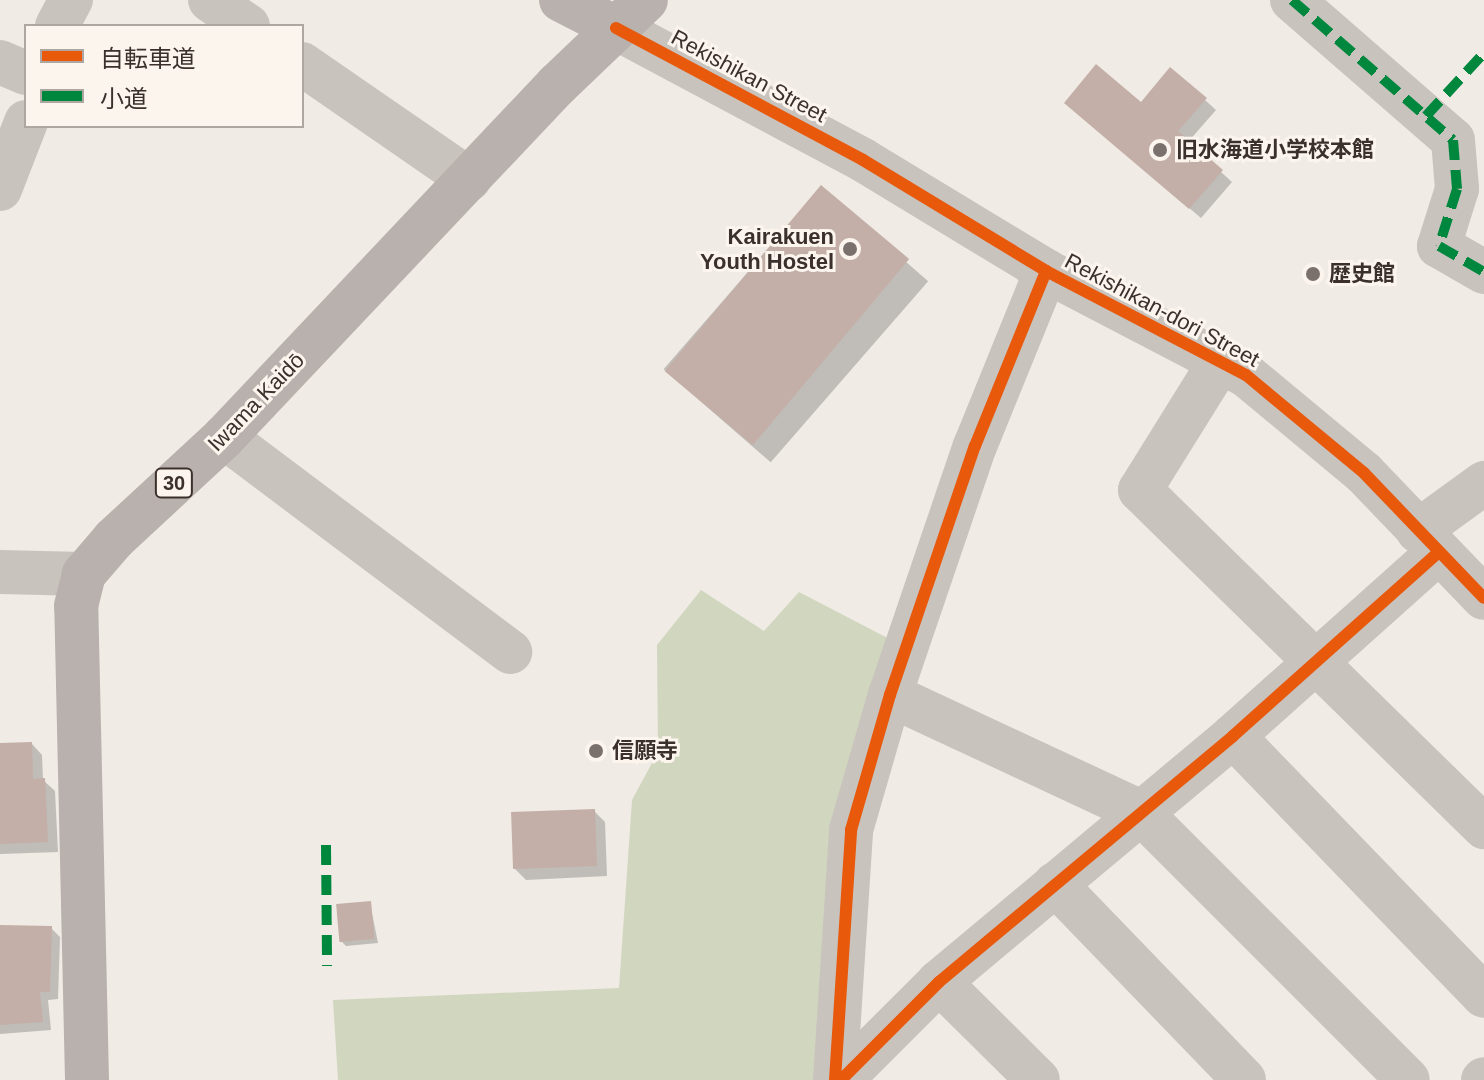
<!DOCTYPE html>
<html>
<head>
<meta charset="utf-8">
<style>
  body { margin:0 }
  #map { position:relative; width:1484px; height:1080px; overflow:hidden; background:#f0ebe5; font-family:Helvetica,"Noto Sans JP",sans-serif }
  div>[style] { position:absolute }
  .green>* { inset:0; background:#d1d6bf }
  .shadow>* { inset:0; background:#0003; transform-origin:0 0 }
  .building>* { inset:0; background:#c3afa7; transform-origin:0 0 }
  .minor>* { height:44px; margin:-22px; padding:0 22px; transform-origin:22px; border-radius:22px; background:#c9c3be }
  .major>* { height:44px; margin:-22px; padding:0 22px; transform-origin:22px; border-radius:22px; background:#b8b1ad }
  .quiet>* { height:10px; margin-top:-5px; transform-origin:0; background:repeating-linear-gradient(90deg,#00873e 0 20px,transparent 0 30px) }
  .cycleway>* { height:12px; margin:-6px; padding:0 6px; transform-origin:6px; border-radius:6px; background:#e8590c }
  .dots>* { width:22px; height:22px; translate:-50% -50%; box-sizing:border-box; border:4px solid #fbf5ee; border-radius:50% }
  span { translate:-50% -50%; white-space:nowrap; text-align:center; line-height:1.15; -webkit-text-stroke:6px #fbf5ee; paint-order:stroke }
  .shield-label span { padding:2px 6px; background:#fbf5ee; border:2px solid; border-radius:6px; -webkit-text-stroke-width:0 }
  .shield-label { font-size:20px; color:#3b302b; font-weight:700 }
  .street-label { font-size:22px; color:#3b302b }
  .poi-label { font-size:22px; color:#3b302b; font-weight:700 }
  .left { translate:0 -50%; text-align:left }
  .right { translate:-100% -50%; text-align:right }
  .legend { position:absolute; left:24px; top:24px; width:280px; height:104px; box-sizing:border-box; background:#fbf5ee; border:2px solid #aea6a0; margin:0; padding:10px 14px; list-style:none; font-size:24px; color:#3b302b }
  .legend li { display:flex; align-items:center; gap:16px; height:40px }
  .legend b { width:40px; border:2px solid #aea6a0 }
</style>
</head>
<body>
<div id="map">
  <div class="green">
    <i style="clip-path:polygon(701px 590px,764px 631px,799px 592px,899px 644px,822px 1080px,338px 1080px,333px 1000px,619px 988px,632px 800px,658px 752px,657px 645px)"></i>
  </div>
  <div class="shadow">
    <i style="clip-path:polygon(1205px 100px,1216px 110px,1188px 142px,1232px 182px,1201px 218px,1077px 113px)"></i>
    <i style="left:821px;top:188px;width:142px;height:240px;rotate:41deg"></i>
    <i style="clip-path:polygon(32px 744px,42px 755px,43px 780px,55px 791px,58px 852px,0 854px,0 745px)"></i>
    <i style="clip-path:polygon(594px 811px,605px 822px,607px 876px,526px 880px,515px 869px)"></i>
    <i style="clip-path:polygon(370px 903px,378px 943px,346px 946px,341px 941px)"></i>
    <i style="clip-path:polygon(0 927px,51px 928px,60px 937px,58px 999px,48px 1000px,51px 1030px,0 1034px)"></i>
  </div>
  <div class="building">
    <i style="clip-path:polygon(1096px 64px,1141px 102px,1170px 67px,1207px 98px,1178px 131px,1223px 170px,1189px 209px,1064px 103px)"></i>
    <i style="left:821px;top:185px;width:115px;height:243px;rotate:40deg"></i>
    <i style="clip-path:polygon(32px 742px,33px 779px,45px 778px,48px 842px,0 844px,0 743px)"></i>
    <i style="left:595px;top:809px;width:57px;height:84px;rotate:88deg"></i>
    <i style="left:371px;top:901px;width:38px;height:35px;rotate:85deg"></i>
    <i style="clip-path:polygon(0 925px,52px 926px,50px 992px,40px 992px,43px 1022px,0 1025px)"></i>
  </div>
  <div class="minor">
    <i style="left:210px;top:0;width:46px;rotate:34.4deg"></i>
    <i style="left:1292px;top:0;width:213px;rotate:41deg"></i>
    <i style="left:1453px;top:140px;width:49px;rotate:85.3deg"></i>
    <i style="left:1457px;top:189px;width:60px;rotate:107.5deg"></i>
    <i style="left:1439px;top:246px;width:52px;rotate:30deg"></i>
    <i style="left:57px;top:26px;width:30px;rotate:-62deg"></i>
    <i style="left:616px;top:28px;width:280px;rotate:28.1deg"></i>
    <i style="left:863px;top:160px;width:214px;rotate:31.2deg"></i>
    <i style="left:1046px;top:271px;width:225px;rotate:27.5deg"></i>
    <i style="left:1246px;top:375px;width:153px;rotate:39.7deg"></i>
    <i style="left:1364px;top:473px;width:173px;rotate:46.2deg"></i>
    <i style="left:0;top:62px;width:28px;rotate:23deg"></i>
    <i style="left:302px;top:64px;width:203px;rotate:34.6deg"></i>
    <i style="left:0;top:189px;width:72px;rotate:-68.8deg"></i>
    <i style="left:1221px;top:360px;width:153px;rotate:121.9deg"></i>
    <i style="left:1140px;top:490px;width:482px;rotate:44.4deg"></i>
    <i style="left:224px;top:437px;width:358px;rotate:36.9deg"></i>
    <i style="left:1418px;top:531px;width:82px;rotate:-36deg"></i>
    <i style="left:0;top:572px;width:84px;rotate:1.4deg"></i>
    <i style="left:890px;top:695px;width:275px;rotate:25deg"></i>
    <i style="left:1139px;top:811px;width:380px;rotate:45deg"></i>
    <i style="left:1233px;top:736px;width:361px;rotate:46deg"></i>
    <i style="left:1055px;top:884px;width:272px;rotate:46deg"></i>
    <i style="left:939px;top:982px;width:139px;rotate:44.7deg"></i>
    <i style="left:835px;top:1080px;width:251px;rotate:-86.3deg"></i>
    <i style="left:851px;top:830px;width:141px;rotate:-73.9deg"></i>
    <i style="left:890px;top:695px;width:263px;rotate:-71.2deg"></i>
    <i style="left:975px;top:446px;width:189px;rotate:-67.9deg"></i>
    <i style="left:841px;top:1080px;width:139px;rotate:-45deg"></i>
    <i style="left:939px;top:982px;width:383px;rotate:-39.9deg"></i>
    <i style="left:1233px;top:736px;width:275px;rotate:-41.8deg"></i>
    <i style="left:1483px;top:1080px;width:1px;rotate:-45deg"></i>
  </div>
  <div class="major">
    <i style="left:561px;top:0;width:62px;rotate:27deg"></i>
    <i style="left:87px;top:1080px;width:474px;rotate:-91.3deg"></i>
    <i style="left:76px;top:606px;width:33px;rotate:-76deg"></i>
    <i style="left:84px;top:574px;width:46px;rotate:-49.4deg"></i>
    <i style="left:114px;top:539px;width:150px;rotate:-42.8deg"></i>
    <i style="left:224px;top:437px;width:485px;rotate:-46.6deg"></i>
    <i style="left:557px;top:85px;width:123px;rotate:-43.7deg"></i>
  </div>
  <div class="quiet">
    <i style="left:1292px;top:0;width:213px;rotate:41deg"></i>
    <i style="left:1453px;top:140px;width:49px;rotate:85.3deg"></i>
    <i style="left:1457px;top:189px;width:60px;rotate:107.5deg"></i>
    <i style="left:1439px;top:246px;width:52px;rotate:30deg"></i>
    <i style="left:1426px;top:116px;width:86px;rotate:-47.4deg"></i>
    <i style="left:326px;top:845px;width:121px;rotate:89.5deg"></i>
  </div>
  <div class="cycleway">
    <i style="left:616px;top:28px;width:280px;rotate:28.1deg"></i>
    <i style="left:863px;top:160px;width:214px;rotate:31.2deg"></i>
    <i style="left:1046px;top:271px;width:225px;rotate:27.5deg"></i>
    <i style="left:1246px;top:375px;width:153px;rotate:39.7deg"></i>
    <i style="left:1364px;top:473px;width:173px;rotate:46.2deg"></i>
    <i style="left:835px;top:1080px;width:251px;rotate:-86.3deg"></i>
    <i style="left:851px;top:830px;width:141px;rotate:-73.9deg"></i>
    <i style="left:890px;top:695px;width:263px;rotate:-71.2deg"></i>
    <i style="left:975px;top:446px;width:189px;rotate:-67.9deg"></i>
    <i style="left:841px;top:1080px;width:139px;rotate:-45deg"></i>
    <i style="left:939px;top:982px;width:383px;rotate:-39.9deg"></i>
    <i style="left:1233px;top:736px;width:275px;rotate:-41.8deg"></i>
  </div>
  <div class="dots">
    <i style="left:1160px;top:150px;background:#7a716c"></i>
    <i style="left:850px;top:249px;background:#7a716c"></i>
    <i style="left:1313px;top:274px;background:#7a716c"></i>
    <i style="left:596px;top:751px;background:#7a716c"></i>
  </div>
  <div class="shield-label">
    <span style="left:174px;top:483px">30</span>
  </div>
  <div class="street-label">
    <span style="left:749px;top:76px;rotate:28deg">Rekishikan Street</span>
    <span style="left:1162px;top:310px;rotate:28deg">Rekishikan-dori Street</span>
    <span style="left:256px;top:402px;rotate:-46deg">Iwama Kaidō</span>
  </div>
  <div class="poi-label">
    <span class="left" style="left:1176px;top:150px">旧水海道小学校本館</span>
    <span class="right" style="left:834px;top:249px">Kairakuen<br>Youth Hostel</span>
    <span class="left" style="left:1329px;top:274px">歴史館</span>
    <span class="left" style="left:612px;top:751px">信願寺</span>
  </div>
  <ul class="legend">
  <li><b style="height:10px;background:#e8590c"></b>自転車道</li>
  <li><b style="height:10px;background:#00873e"></b>小道</li>
  </ul>
</div>
</body>
</html>
